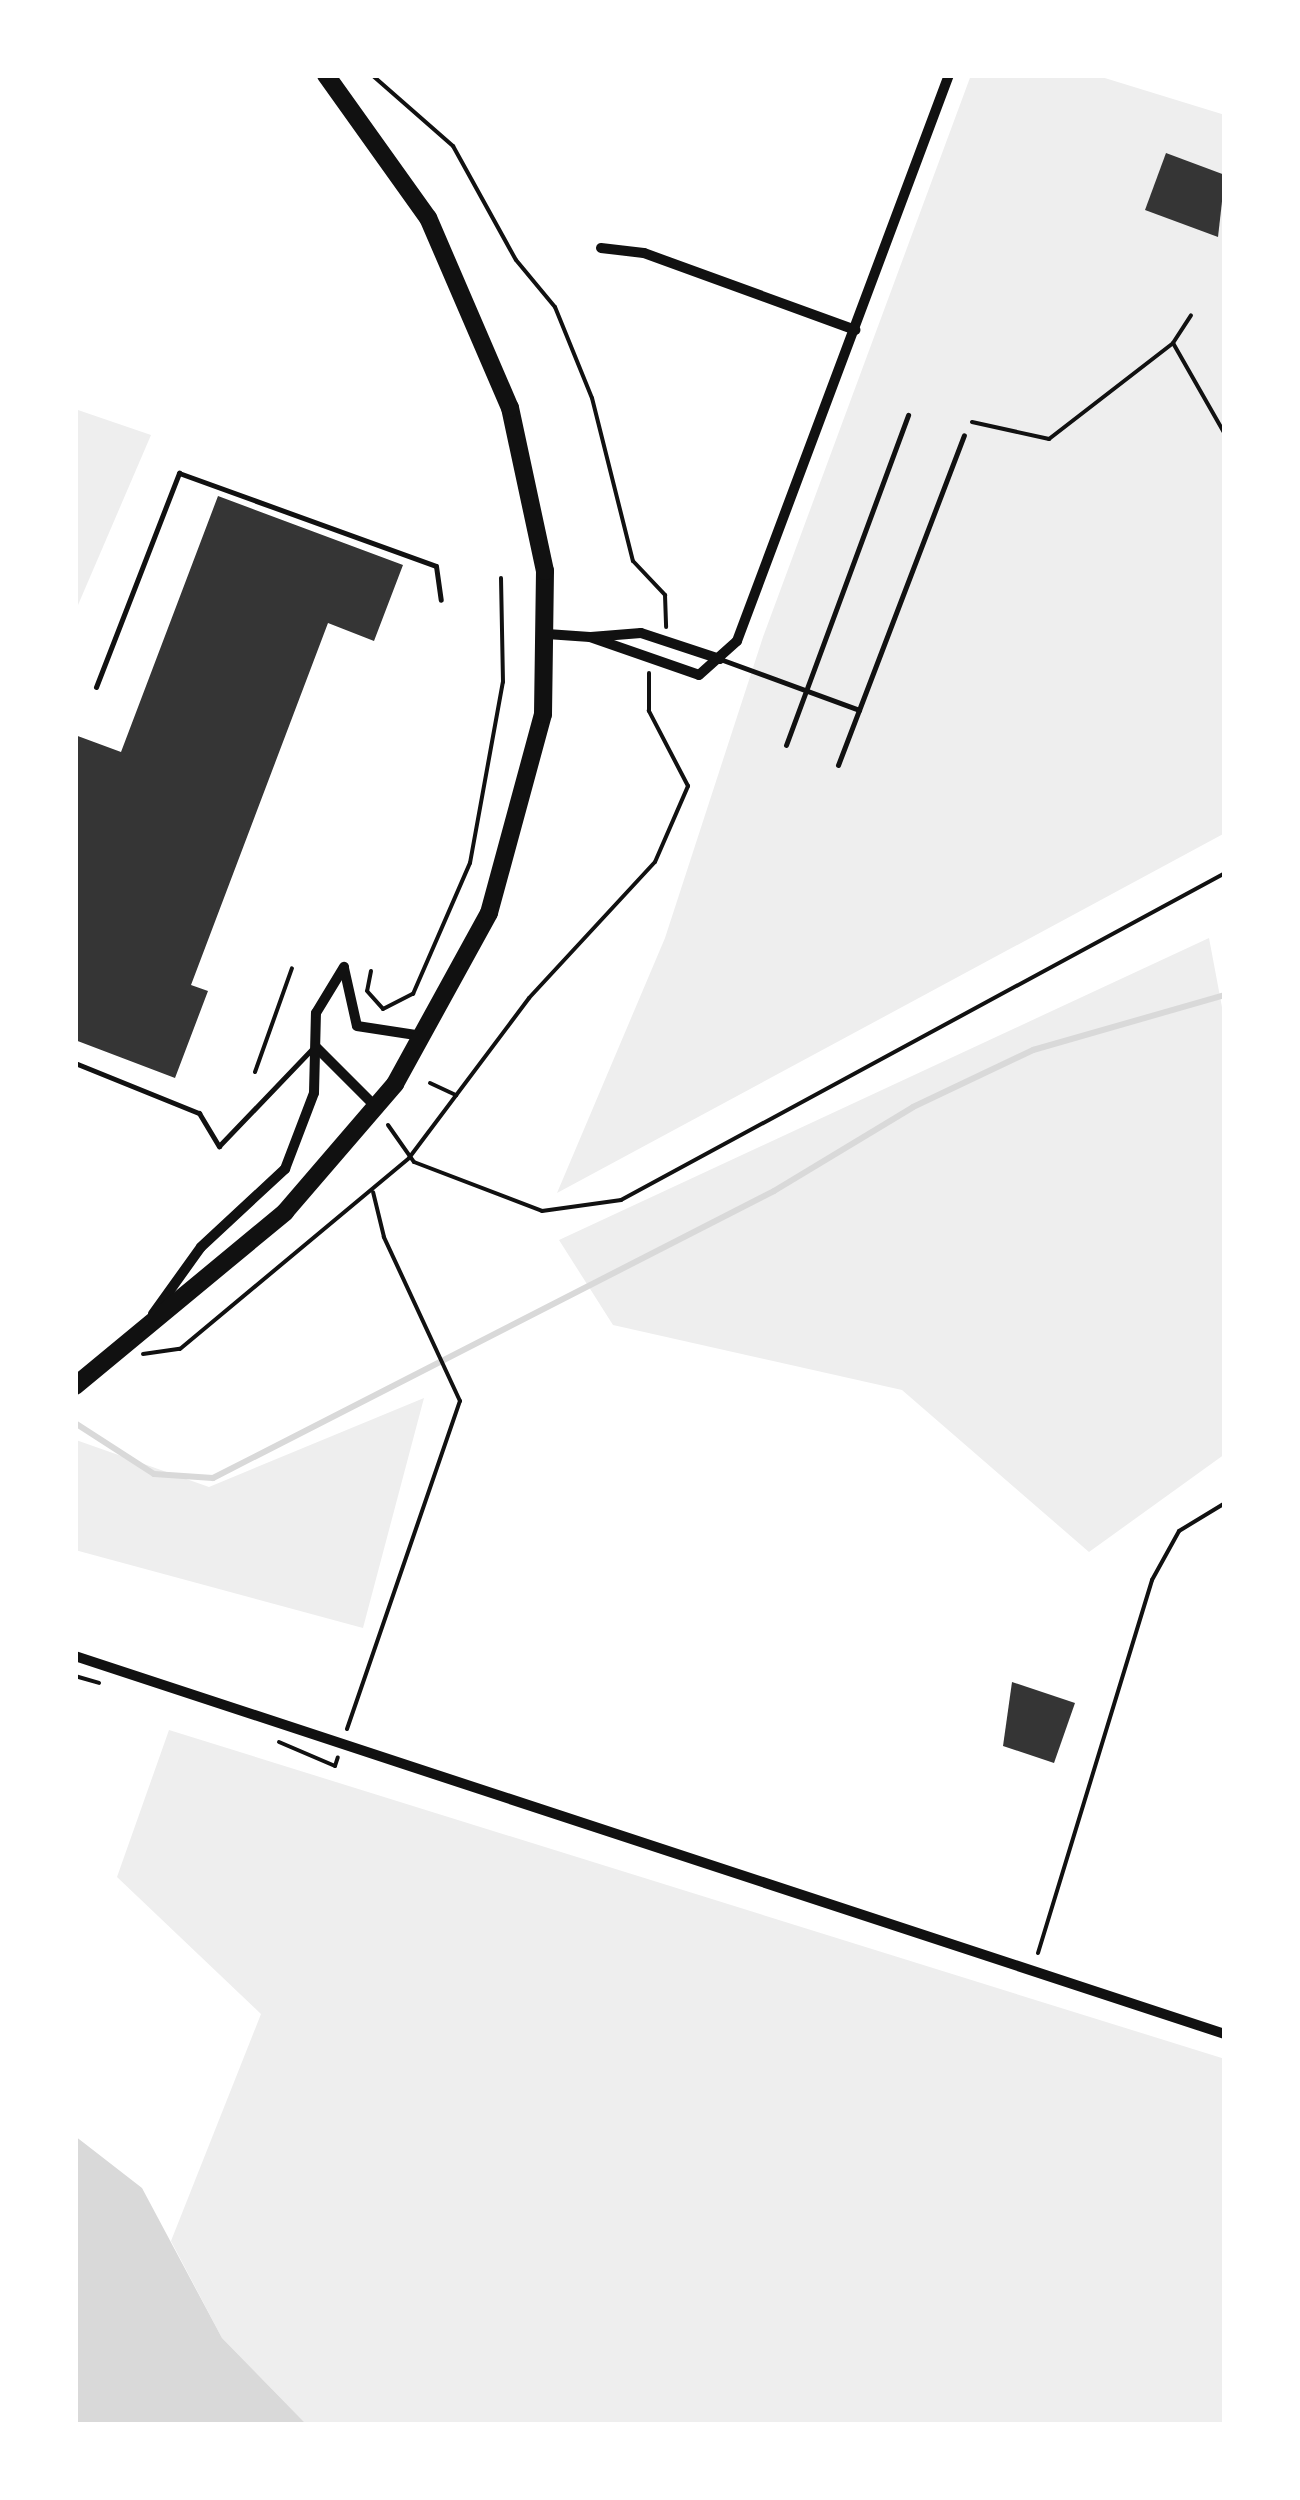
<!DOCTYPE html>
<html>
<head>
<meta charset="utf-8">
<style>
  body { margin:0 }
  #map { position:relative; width:1300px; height:2500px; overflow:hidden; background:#fff; font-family:"Playfair Display",serif }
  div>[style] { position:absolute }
  .green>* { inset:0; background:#eee }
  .water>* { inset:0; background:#d9d9d9 }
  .stream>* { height:6px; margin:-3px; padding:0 3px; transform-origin:3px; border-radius:3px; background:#d9d9d9 }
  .building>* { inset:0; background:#353535 }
  .path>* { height:4px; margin:-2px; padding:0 2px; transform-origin:2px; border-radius:2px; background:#111 }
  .service>* { height:5px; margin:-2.5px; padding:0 2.5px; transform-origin:2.5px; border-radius:2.5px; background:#111 }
  .minor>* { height:10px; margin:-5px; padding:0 5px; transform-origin:5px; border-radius:5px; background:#111 }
  .primary>* { height:18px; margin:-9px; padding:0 9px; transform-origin:9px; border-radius:9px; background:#111 }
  span { translate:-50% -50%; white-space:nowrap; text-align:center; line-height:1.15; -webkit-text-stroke:8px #fff; paint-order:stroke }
  .frame { position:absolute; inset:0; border:78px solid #fff; pointer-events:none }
</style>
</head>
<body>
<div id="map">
  <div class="green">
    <i style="clip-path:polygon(971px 75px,1095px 75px,1225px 115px,1225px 833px,557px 1193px,665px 938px,763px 637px)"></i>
    <i style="clip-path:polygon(75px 409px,151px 435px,75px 612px)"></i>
    <i style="clip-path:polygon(1209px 938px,1225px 1023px,1225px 1454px,1089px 1552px,902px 1390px,613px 1325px,559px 1240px)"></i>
    <i style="clip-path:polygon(424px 1398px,363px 1628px,75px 1550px,76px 1440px,209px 1487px)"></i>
    <i style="clip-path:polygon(169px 1730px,1225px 2059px,1225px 2425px,307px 2425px,222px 2338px,171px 2241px,261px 2014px,117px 1877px)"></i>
  </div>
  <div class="water">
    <i style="clip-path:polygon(75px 2136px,142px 2188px,222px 2338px,307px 2425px,75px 2425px)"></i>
  </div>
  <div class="stream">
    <i style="left:75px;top:1423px;width:94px;rotate:32.8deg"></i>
    <i style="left:154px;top:1474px;width:59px;rotate:3.9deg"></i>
    <i style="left:213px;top:1478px;width:630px;rotate:-27.09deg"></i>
    <i style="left:774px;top:1191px;width:162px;rotate:-31.1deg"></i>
    <i style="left:913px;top:1107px;width:133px;rotate:-25.4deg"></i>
    <i style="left:1033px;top:1050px;width:200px;rotate:-16deg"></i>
  </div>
  <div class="building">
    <i style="clip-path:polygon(1166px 153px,1225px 175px,1218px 237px,1145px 210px)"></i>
    <i style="clip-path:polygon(218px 496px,403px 565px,374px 641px,328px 623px,191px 985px,208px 991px,175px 1078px,75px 1040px,75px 735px,121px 752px)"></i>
    <i style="clip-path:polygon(1012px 1682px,1075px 1703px,1054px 1763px,1003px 1746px)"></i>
  </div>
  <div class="path">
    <i style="left:372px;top:75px;width:108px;rotate:41.2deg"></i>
    <i style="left:453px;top:146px;width:130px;rotate:61.1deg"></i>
    <i style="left:516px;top:260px;width:61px;rotate:50.3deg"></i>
    <i style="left:555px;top:307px;width:98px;rotate:67.9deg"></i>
    <i style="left:592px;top:398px;width:168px;rotate:75.9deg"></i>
    <i style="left:633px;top:561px;width:47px;rotate:46.7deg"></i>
    <i style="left:665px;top:595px;width:32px;rotate:88deg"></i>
    <i style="left:1173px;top:343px;width:105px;rotate:60.3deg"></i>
    <i style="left:972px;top:422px;width:79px;rotate:12.4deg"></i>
    <i style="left:1049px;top:439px;width:157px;rotate:-37.7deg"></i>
    <i style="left:1173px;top:343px;width:33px;rotate:-57deg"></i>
    <i style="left:371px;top:971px;width:20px;rotate:101deg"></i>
    <i style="left:367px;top:991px;width:24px;rotate:48deg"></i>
    <i style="left:383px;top:1009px;width:34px;rotate:-27deg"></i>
    <i style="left:413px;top:994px;width:143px;rotate:-66.5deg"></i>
    <i style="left:470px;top:863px;width:184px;rotate:-79.7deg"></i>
    <i style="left:503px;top:682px;width:104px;rotate:-91.1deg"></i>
    <i style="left:255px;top:1072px;width:110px;rotate:-70.4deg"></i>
    <i style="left:430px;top:1083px;width:29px;rotate:25deg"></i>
    <i style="left:388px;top:1125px;width:45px;rotate:54.9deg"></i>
    <i style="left:414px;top:1162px;width:137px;rotate:20.9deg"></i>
    <i style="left:542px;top:1211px;width:80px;rotate:-7.9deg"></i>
    <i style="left:621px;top:1200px;width:687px;rotate:-28.43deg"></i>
    <i style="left:143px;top:1354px;width:37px;rotate:-8deg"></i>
    <i style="left:180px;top:1349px;width:298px;rotate:-39.8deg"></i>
    <i style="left:409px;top:1158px;width:200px;rotate:-53.1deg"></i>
    <i style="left:529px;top:998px;width:185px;rotate:-47.2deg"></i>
    <i style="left:655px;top:862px;width:83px;rotate:-66.5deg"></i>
    <i style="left:688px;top:786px;width:85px;rotate:-117.5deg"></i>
    <i style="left:649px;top:711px;width:38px;rotate:-90deg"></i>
    <i style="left:75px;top:1676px;width:25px;rotate:16deg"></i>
    <i style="left:347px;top:1729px;width:347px;rotate:-71deg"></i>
    <i style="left:460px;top:1401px;width:181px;rotate:-114.9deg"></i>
    <i style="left:384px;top:1237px;width:46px;rotate:-103.7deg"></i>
    <i style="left:279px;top:1742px;width:61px;rotate:23.2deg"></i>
    <i style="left:335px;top:1766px;width:9px;rotate:-72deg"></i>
    <i style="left:1038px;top:1953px;width:390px;rotate:-73deg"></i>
    <i style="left:1152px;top:1580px;width:56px;rotate:-61.1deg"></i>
    <i style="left:1179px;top:1531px;width:54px;rotate:-31.3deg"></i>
  </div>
  <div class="service">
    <i style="left:720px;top:659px;width:148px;rotate:20.1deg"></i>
    <i style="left:859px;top:710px;width:294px;rotate:-69.1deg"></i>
    <i style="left:96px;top:687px;width:230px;rotate:-68.8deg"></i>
    <i style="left:179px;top:473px;width:273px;rotate:19.9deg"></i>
    <i style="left:436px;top:566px;width:34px;rotate:82deg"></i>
    <i style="left:786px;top:745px;width:352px;rotate:-69.7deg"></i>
    <i style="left:838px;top:765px;width:59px;rotate:-69.1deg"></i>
    <i style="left:75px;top:1063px;width:134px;rotate:22deg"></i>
    <i style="left:199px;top:1113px;width:39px;rotate:59deg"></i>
    <i style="left:219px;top:1146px;width:136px;rotate:-46.2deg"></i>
  </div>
  <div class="minor">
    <i style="left:601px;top:248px;width:43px;rotate:6.6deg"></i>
    <i style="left:644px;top:253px;width:225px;rotate:20deg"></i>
    <i style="left:547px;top:634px;width:43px;rotate:4deg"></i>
    <i style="left:590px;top:637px;width:115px;rotate:19.2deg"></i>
    <i style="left:699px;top:675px;width:51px;rotate:-41.8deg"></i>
    <i style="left:737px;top:641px;width:604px;rotate:-69.47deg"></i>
    <i style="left:591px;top:637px;width:50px;rotate:-4.6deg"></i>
    <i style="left:641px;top:633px;width:83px;rotate:18.2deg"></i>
    <i style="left:344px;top:968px;width:59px;rotate:77.4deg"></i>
    <i style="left:357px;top:1026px;width:66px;rotate:8.7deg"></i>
    <i style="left:316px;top:1047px;width:88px;rotate:45deg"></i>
    <i style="left:153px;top:1314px;width:82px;rotate:-54.4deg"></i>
    <i style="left:201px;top:1247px;width:115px;rotate:-42.9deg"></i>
    <i style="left:285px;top:1169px;width:81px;rotate:-69.1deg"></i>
    <i style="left:314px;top:1093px;width:80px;rotate:-88.6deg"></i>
    <i style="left:316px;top:1013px;width:54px;rotate:-58.7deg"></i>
    <i style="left:75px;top:1656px;width:1211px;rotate:18.2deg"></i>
  </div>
  <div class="primary">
    <i style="left:75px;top:1386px;width:273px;rotate:-39.6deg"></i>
    <i style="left:285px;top:1212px;width:169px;rotate:-49.3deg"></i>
    <i style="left:395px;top:1084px;width:195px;rotate:-61.2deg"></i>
    <i style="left:489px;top:913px;width:206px;rotate:-74.8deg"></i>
    <i style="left:543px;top:714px;width:143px;rotate:-89.2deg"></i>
    <i style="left:545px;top:571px;width:167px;rotate:-102.1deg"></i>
    <i style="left:510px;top:408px;width:207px;rotate:-113.3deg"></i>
    <i style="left:428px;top:218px;width:176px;rotate:-125.5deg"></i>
  </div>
  <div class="frame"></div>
</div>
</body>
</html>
